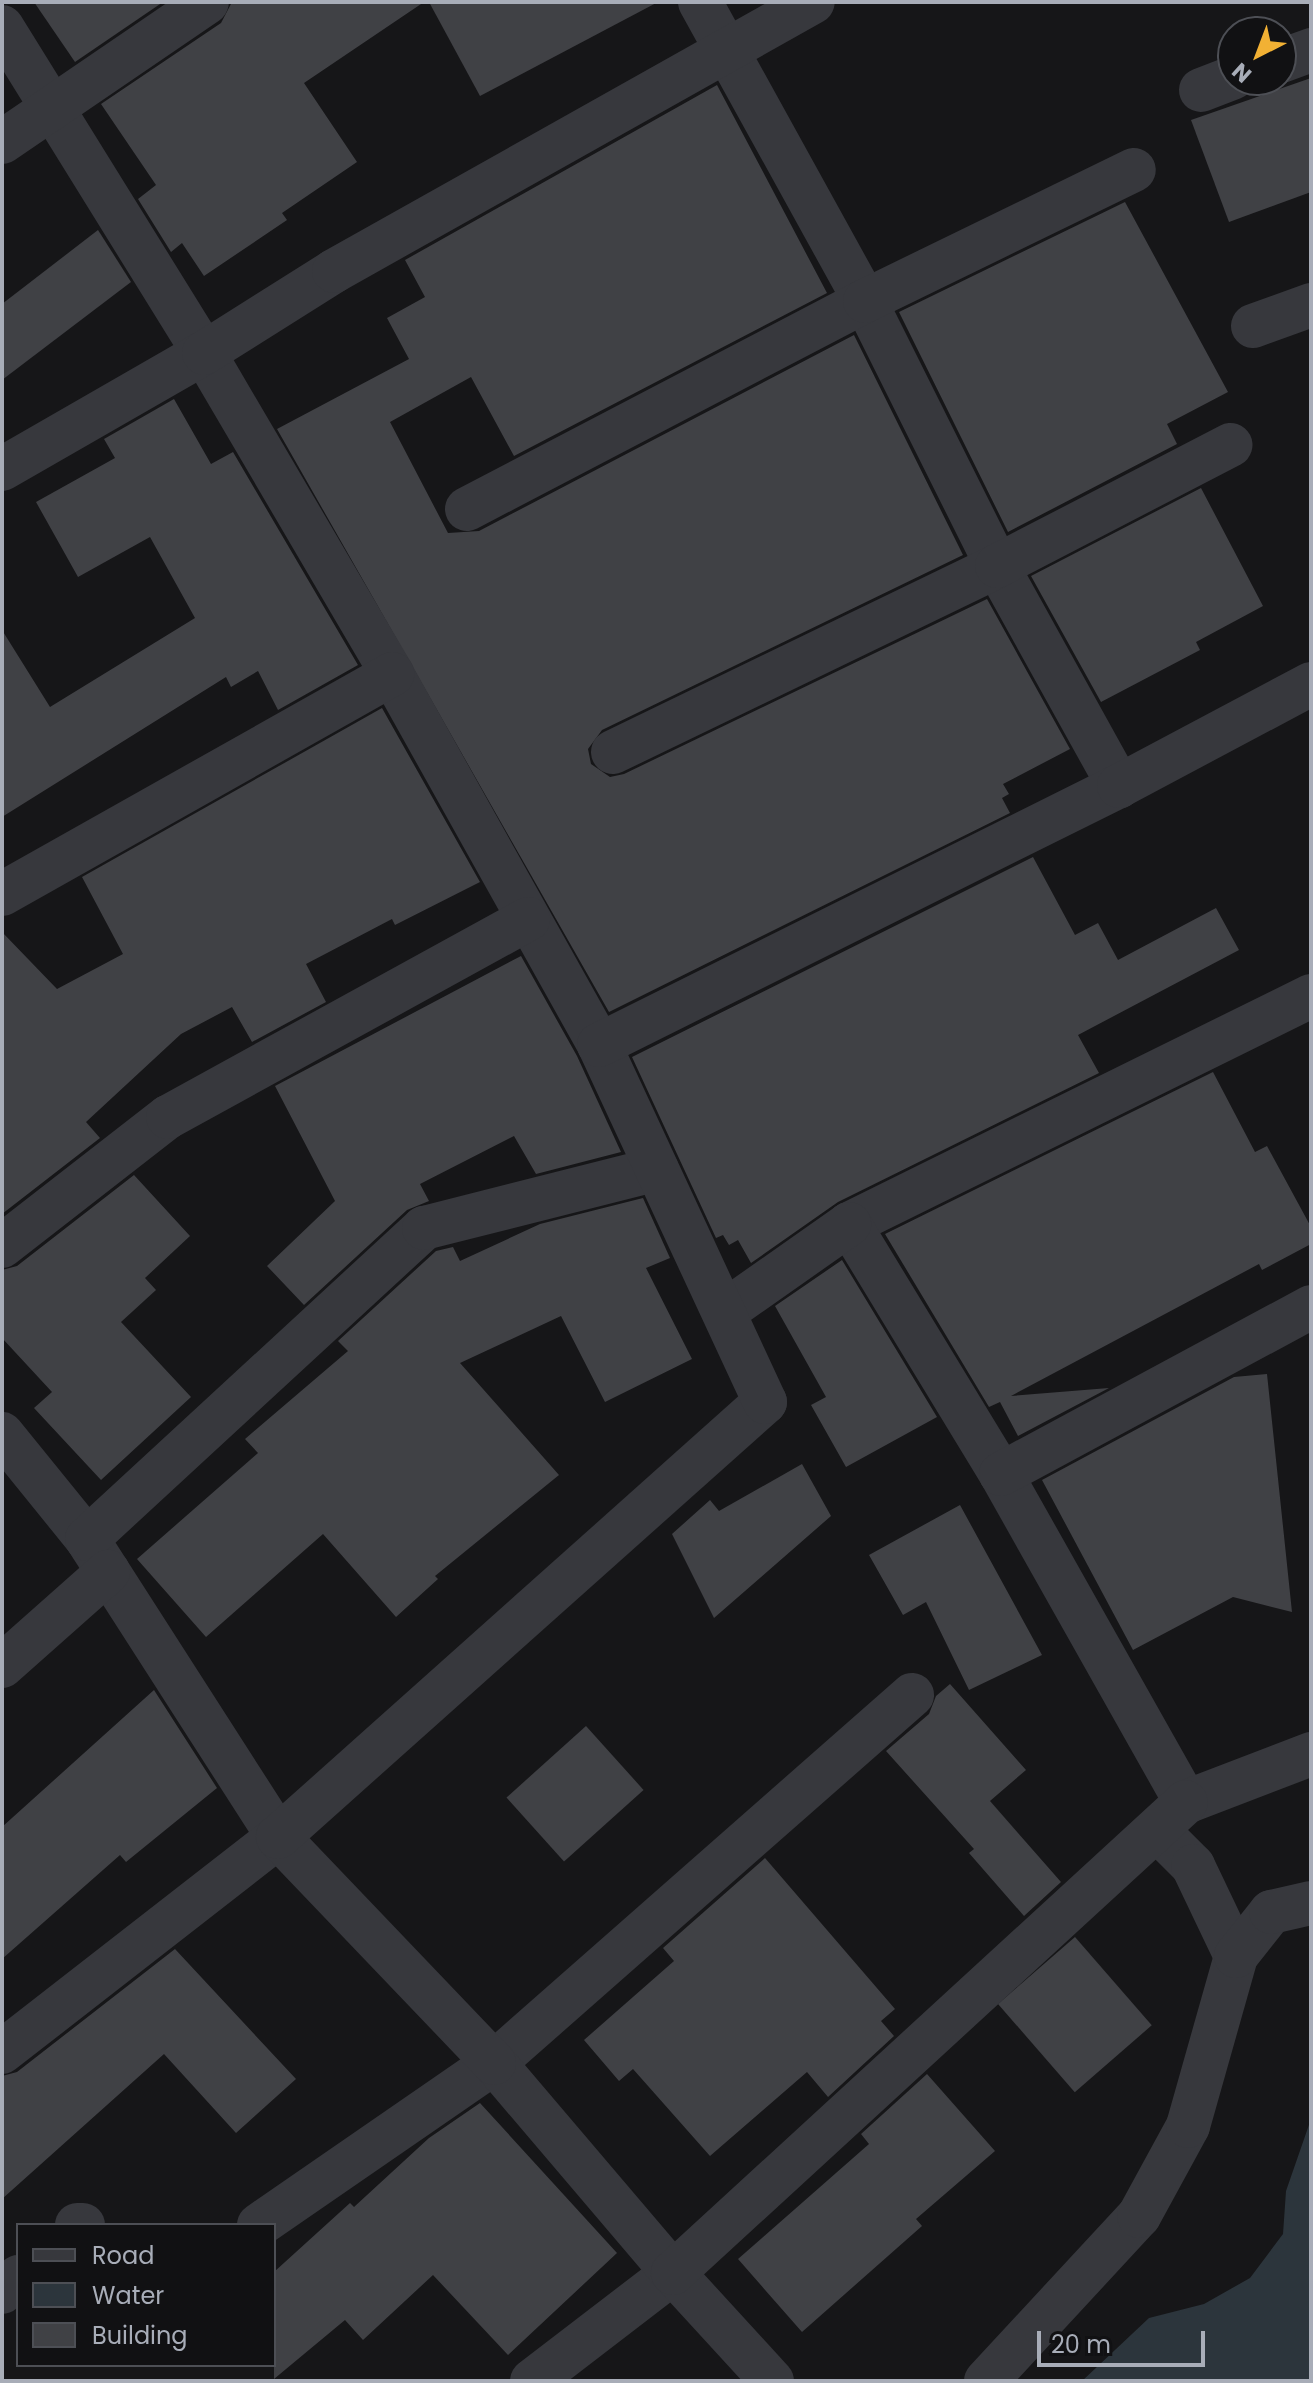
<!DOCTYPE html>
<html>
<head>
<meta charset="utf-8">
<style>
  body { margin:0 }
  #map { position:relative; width:1313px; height:2383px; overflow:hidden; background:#161618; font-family:Poppins,sans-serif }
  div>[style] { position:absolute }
  .water>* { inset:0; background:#2c353c }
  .building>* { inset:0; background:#404145; transform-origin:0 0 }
  .street>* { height:44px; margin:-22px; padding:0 22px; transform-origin:22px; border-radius:22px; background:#37383d }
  span { translate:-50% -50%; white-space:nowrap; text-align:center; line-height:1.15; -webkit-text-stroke:6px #111113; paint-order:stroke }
  .frame { position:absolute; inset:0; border:4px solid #a8adb8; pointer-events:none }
  .legend { position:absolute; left:16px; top:2223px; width:260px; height:144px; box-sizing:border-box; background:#111113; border:2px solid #4d4f55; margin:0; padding:10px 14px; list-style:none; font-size:24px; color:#a8adb8 }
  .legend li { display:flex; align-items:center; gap:16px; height:40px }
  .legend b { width:40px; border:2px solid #4d4f55 }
  .north { position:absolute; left:1217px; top:16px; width:80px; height:80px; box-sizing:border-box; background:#111113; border:2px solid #4d4f55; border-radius:50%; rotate:222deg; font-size:22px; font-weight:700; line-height:32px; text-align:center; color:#a8adb8 }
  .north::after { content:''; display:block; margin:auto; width:28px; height:36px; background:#f2b134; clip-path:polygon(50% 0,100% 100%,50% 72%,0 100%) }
  .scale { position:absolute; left:1037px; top:2331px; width:168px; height:36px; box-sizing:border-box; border:4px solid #a8adb8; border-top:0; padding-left:10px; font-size:24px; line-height:28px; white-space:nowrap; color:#a8adb8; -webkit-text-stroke:6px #111113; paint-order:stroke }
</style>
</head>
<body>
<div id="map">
  <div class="water">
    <i style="clip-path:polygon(1311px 2119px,1311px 2381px,1082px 2381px,1149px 2318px,1204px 2304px,1250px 2278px,1283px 2234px,1286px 2191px)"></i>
  </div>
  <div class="building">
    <i style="clip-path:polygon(34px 2px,163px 2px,75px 62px)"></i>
    <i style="clip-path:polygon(232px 2px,424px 2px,304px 83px,357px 162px,282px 213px,287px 220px,204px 276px,182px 243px,171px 252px,138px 199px,156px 185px,101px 104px,221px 23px)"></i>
    <i style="clip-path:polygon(429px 2px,658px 2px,480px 96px)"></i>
    <i style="clip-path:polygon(1311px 78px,1311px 192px,1229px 222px,1191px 120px)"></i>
    <i style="clip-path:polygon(717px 85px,827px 293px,514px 456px,471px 377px,390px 422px,448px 533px,479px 531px,854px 335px,963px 555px,602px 730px,588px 749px,591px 764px,610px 777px,624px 774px,987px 599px,1070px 749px,1003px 784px,1009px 794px,1002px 798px,1010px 813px,609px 1012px,277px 429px,409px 359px,387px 318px,425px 297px,405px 260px)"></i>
    <i style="clip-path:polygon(1125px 202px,1228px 392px,1167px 424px,1177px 444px,1008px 532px,899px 312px)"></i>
    <i style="clip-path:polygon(98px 230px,131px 282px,2px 380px,2px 304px)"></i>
    <i style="clip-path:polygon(174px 399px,211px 464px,233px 452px,358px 665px,278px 710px,258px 671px,231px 687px,226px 677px,2px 817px,2px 630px,50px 707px,195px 618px,150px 537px,78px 577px,36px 502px,115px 458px,104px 439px)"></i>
    <i style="clip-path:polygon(1201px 488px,1263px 606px,1196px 642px,1200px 650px,1101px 702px,1031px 576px)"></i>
    <i style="clip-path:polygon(382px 708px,480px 882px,395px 925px,392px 919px,306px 964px,326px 1002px,252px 1042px,232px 1007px,181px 1034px,86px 1122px,100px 1138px,2px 1214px,2px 932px,57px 989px,123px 954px,82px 877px)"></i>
    <i style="clip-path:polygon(1033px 857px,1075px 935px,1098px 923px,1118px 960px,1216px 908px,1239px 950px,1078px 1035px,1099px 1073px,838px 1202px,751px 1263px,738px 1240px,729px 1245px,723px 1235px,716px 1238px,632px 1057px)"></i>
    <i style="clip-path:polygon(521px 956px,577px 1056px,621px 1152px,536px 1174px,514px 1136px,420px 1184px,429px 1201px,407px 1210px,304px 1305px,267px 1266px,335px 1201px,275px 1086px)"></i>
    <i style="clip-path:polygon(1213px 1072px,1255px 1152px,1267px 1146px,1311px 1227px,1311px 1244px,1262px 1270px,1259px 1264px,1011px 1396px,1109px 1388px,1018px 1436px,1000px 1402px,989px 1407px,885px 1234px)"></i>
    <i style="clip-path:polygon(134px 1175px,190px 1236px,145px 1278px,156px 1290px,121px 1322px,191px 1397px,101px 1480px,34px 1408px,52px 1392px,2px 1338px,2px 1270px,17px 1266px)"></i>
    <i style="clip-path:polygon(643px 1198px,670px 1258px,646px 1268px,692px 1359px,605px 1402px,561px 1316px,460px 1363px,559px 1475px,435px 1576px,438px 1579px,396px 1617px,323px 1534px,206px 1637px,137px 1559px,258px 1453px,245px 1439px,348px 1351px,338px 1341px,436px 1251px,453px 1247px,460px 1261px,540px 1224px)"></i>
    <i style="clip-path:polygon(842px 1260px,937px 1417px,846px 1467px,811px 1405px,826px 1397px,775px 1306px)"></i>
    <i style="clip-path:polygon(1267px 1374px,1292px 1612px,1233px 1597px,1133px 1650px,1042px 1480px,1234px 1377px)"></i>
    <i style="clip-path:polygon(802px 1464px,831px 1516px,714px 1618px,672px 1534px,710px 1500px,719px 1511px)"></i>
    <i style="clip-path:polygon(960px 1505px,1042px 1655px,969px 1690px,926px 1602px,903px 1615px,869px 1555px)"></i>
    <i style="clip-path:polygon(950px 1684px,1026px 1770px,990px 1801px,1061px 1882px,1024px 1916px,969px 1853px,974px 1849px,886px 1751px,929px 1714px,936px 1696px)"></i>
    <i style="clip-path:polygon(154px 1690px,217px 1788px,126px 1862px,120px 1855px,2px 1959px,2px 1827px)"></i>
    <i style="left:586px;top:1726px;width:86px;height:107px;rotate:48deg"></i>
    <i style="clip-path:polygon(765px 1858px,895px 2009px,881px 2021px,894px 2036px,828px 2097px,807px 2072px,710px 2156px,633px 2069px,619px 2081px,584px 2040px,674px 1961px,663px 1948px)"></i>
    <i style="left:1075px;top:1937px;width:117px;height:102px;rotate:49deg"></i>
    <i style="clip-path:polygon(175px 1949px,296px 2079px,236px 2133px,164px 2054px,2px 2199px,2px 2076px,17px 2072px)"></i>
    <i style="clip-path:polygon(927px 2074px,995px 2151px,916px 2219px,922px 2226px,802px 2332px,738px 2259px,869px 2144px,861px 2134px)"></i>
    <i style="clip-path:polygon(480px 2103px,617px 2253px,508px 2355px,433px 2275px,363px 2340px,345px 2320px,274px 2379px,274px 2272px,350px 2203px,354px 2207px,429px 2138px)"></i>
  </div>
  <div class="street">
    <i style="left:700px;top:2px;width:342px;rotate:61.1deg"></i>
    <i style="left:865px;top:301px;width:296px;rotate:63.5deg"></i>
    <i style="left:997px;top:566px;width:252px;rotate:61deg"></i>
    <i style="left:2px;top:27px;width:384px;rotate:58.2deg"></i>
    <i style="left:204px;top:353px;width:372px;rotate:59.6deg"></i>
    <i style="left:392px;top:674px;width:425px;rotate:60.8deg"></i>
    <i style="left:1281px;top:61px;width:32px;rotate:-20deg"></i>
    <i style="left:1201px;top:90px;width:34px;rotate:-21deg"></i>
    <i style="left:2px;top:142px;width:248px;rotate:-34.3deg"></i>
    <i style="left:1253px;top:326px;width:62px;rotate:-19.9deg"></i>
    <i style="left:2px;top:469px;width:233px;rotate:-29.9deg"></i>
    <i style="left:204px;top:353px;width:154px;rotate:-32.2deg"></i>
    <i style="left:334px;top:271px;width:549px;rotate:-29.32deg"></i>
    <i style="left:467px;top:509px;width:449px;rotate:-27.6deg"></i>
    <i style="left:865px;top:301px;width:299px;rotate:-26deg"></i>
    <i style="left:613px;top:752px;width:427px;rotate:-25.8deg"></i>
    <i style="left:997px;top:566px;width:263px;rotate:-27.4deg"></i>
    <i style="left:2px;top:894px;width:448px;rotate:-29.4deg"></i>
    <i style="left:1311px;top:996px;width:515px;rotate:153.73deg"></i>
    <i style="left:849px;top:1224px;width:293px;rotate:58.7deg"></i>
    <i style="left:1001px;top:1474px;width:377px;rotate:60.6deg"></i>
    <i style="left:1186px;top:1802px;width:134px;rotate:-21deg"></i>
    <i style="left:2px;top:1246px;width:210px;rotate:-37.9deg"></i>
    <i style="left:168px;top:1117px;width:411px;rotate:-28.8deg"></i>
    <i style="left:724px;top:1312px;width:153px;rotate:-35.1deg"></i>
    <i style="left:2px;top:1434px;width:135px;rotate:51deg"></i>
    <i style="left:87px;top:1539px;width:354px;rotate:57.3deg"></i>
    <i style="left:278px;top:1837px;width:350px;rotate:142.1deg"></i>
    <i style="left:1001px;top:1474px;width:352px;rotate:-28.3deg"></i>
    <i style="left:87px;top:1539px;width:459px;rotate:-42.7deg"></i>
    <i style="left:424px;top:1228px;width:240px;rotate:-14.2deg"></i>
    <i style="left:2px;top:1666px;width:142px;rotate:-41.6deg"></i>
    <i style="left:1157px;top:1830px;width:51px;rotate:45deg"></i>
    <i style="left:1193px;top:1866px;width:100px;rotate:64.5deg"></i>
    <i style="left:77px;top:2225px;width:6px"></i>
    <i style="left:259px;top:2225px;width:285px;rotate:-34.6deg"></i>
    <i style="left:494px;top:2063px;width:557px;rotate:-41.36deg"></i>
    <i style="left:2px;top:2292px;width:22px;rotate:-43deg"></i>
    <i style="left:532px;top:2381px;width:178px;rotate:-37.5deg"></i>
    <i style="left:673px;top:2273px;width:276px;rotate:-130.4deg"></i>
    <i style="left:494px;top:2063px;width:313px;rotate:-133.7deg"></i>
    <i style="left:278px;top:1837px;width:653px;rotate:-41.77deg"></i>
    <i style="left:765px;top:1402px;width:394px;rotate:-114.9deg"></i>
    <i style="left:599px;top:1045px;width:581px;rotate:-26.48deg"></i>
    <i style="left:1119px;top:786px;width:217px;rotate:-28deg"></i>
    <i style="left:772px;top:2381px;width:147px;rotate:-132.5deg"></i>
    <i style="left:673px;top:2273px;width:696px;rotate:-42.56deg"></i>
    <i style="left:986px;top:2381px;width:225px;rotate:-47.2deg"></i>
    <i style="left:1139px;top:2216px;width:102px;rotate:-61.4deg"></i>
    <i style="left:1188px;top:2126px;width:177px;rotate:-74.2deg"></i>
    <i style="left:1236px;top:1956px;width:56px;rotate:-51.5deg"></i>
    <i style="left:1271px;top:1912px;width:41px;rotate:-12.7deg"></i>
  </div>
  <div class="frame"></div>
  <ul class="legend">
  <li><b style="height:10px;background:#37383d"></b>Road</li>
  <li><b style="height:22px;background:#2c353c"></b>Water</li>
  <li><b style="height:22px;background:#404145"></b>Building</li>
  </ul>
  <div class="north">N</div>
  <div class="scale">20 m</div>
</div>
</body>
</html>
